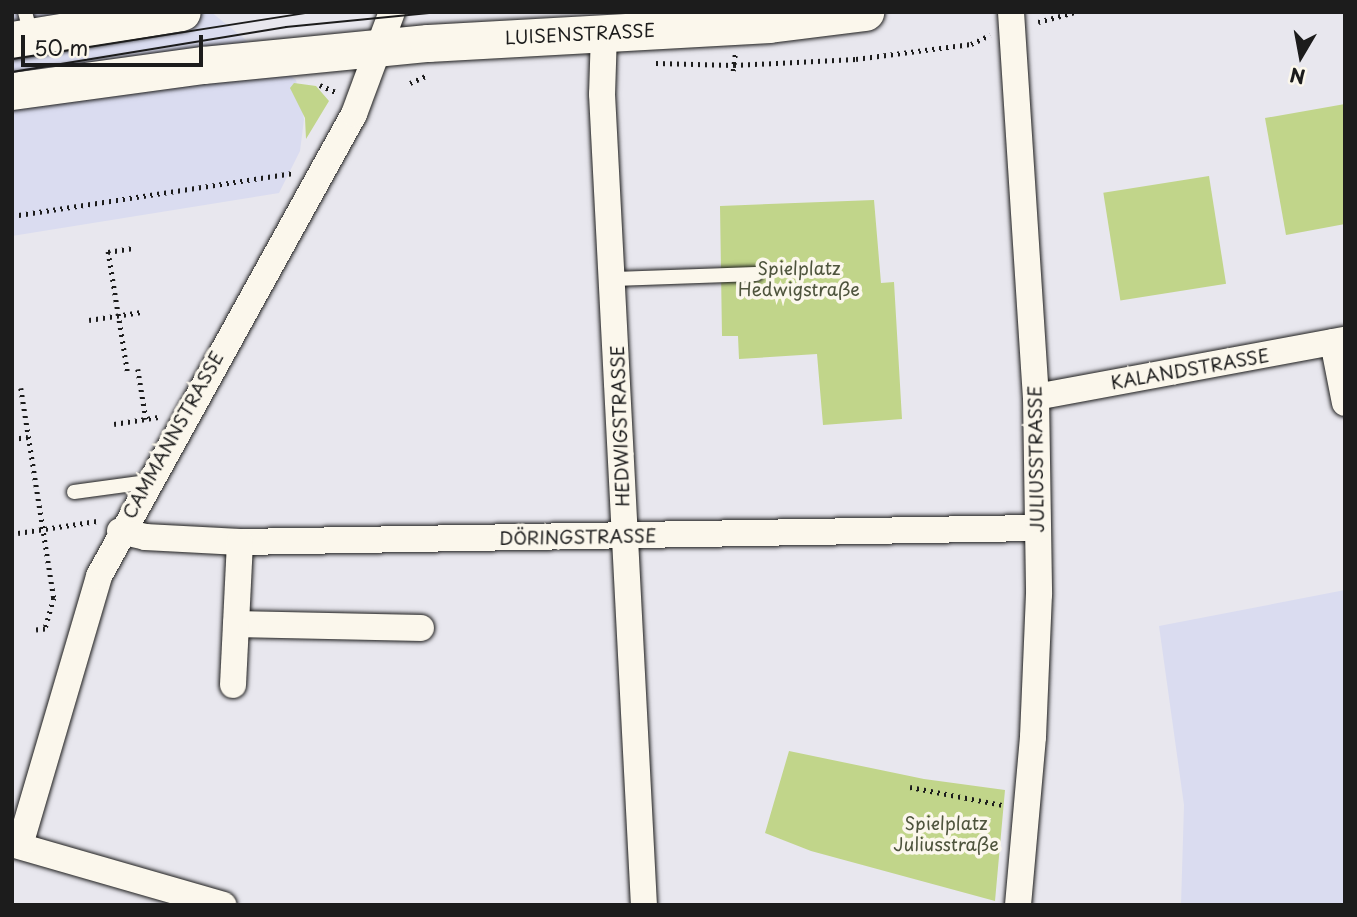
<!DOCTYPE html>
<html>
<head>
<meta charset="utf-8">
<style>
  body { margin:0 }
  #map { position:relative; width:1357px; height:917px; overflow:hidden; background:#e8e7ee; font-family:"Playpen Sans",sans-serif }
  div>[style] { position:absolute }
  .built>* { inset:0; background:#dadcf0 }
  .green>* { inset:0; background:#c1d58a; transform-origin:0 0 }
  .path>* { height:4.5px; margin-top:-2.25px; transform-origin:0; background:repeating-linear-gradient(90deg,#1c1c1c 0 2px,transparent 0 7px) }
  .roads { filter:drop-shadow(0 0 2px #1c1c1c) drop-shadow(0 0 2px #1c1c1c) }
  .lane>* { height:14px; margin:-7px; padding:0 7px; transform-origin:7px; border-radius:7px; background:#fbf7ec }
  .street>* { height:26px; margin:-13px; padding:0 13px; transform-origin:13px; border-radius:13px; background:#fbf7ec }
  .secondary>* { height:37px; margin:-18.5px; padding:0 18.5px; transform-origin:18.5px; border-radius:18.5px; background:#fbf7ec }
  .tram>* { height:2px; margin:-1px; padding:0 1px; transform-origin:1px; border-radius:1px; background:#1c1c1c }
  span { translate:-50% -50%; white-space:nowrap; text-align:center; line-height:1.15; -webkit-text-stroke:7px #fbf7ec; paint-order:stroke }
  .street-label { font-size:18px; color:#1c1c1c }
  .park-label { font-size:18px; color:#4e543d }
  .frame { position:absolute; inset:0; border:14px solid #1c1c1c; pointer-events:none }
  .north { position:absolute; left:1266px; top:21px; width:70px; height:70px; -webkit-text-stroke:5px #fbf7ec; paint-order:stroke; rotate:190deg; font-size:19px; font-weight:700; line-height:28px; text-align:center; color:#1c1c1c }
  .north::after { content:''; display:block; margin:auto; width:24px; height:32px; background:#1c1c1c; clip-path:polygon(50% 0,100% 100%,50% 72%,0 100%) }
  .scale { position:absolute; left:21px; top:35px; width:182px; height:32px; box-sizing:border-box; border:4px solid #1c1c1c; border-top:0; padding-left:9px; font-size:21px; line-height:24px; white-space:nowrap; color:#1c1c1c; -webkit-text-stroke:5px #fbf7ec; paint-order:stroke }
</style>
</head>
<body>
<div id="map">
  <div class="built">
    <i style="clip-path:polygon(12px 12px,211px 12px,296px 80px,304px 119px,300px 151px,279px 193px,12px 236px)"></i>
    <i style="clip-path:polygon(1345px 590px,1345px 905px,1181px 905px,1184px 805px,1159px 626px)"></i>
  </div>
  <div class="green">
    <i style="clip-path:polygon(294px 83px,316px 86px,329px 101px,306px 139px,305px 118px,290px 88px)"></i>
    <i style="clip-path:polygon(1345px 104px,1345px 224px,1286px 235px,1265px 118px)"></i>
    <i style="left:1209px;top:176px;width:109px;height:107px;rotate:81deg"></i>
    <i style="clip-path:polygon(874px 200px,881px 283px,894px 282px,902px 419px,823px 425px,817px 354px,739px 359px,738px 336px,722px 336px,720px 206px)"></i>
    <i style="clip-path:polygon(789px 751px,924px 779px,1005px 790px,995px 901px,811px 851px,765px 833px)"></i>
  </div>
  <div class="path">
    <i style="left:1038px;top:22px;width:39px;rotate:-15deg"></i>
    <i style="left:656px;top:63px;width:78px;rotate:1.5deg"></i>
    <i style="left:734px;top:65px;width:122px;rotate:-2.8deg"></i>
    <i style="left:856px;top:59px;width:116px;rotate:-7.4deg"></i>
    <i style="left:971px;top:44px;width:21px;rotate:-25deg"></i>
    <i style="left:733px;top:71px;width:17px;rotate:-83deg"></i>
    <i style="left:410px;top:83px;width:20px;rotate:-24deg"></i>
    <i style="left:320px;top:85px;width:20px;rotate:24deg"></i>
    <i style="left:12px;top:216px;width:283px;rotate:-8.7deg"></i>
    <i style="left:89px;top:320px;width:53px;rotate:-8.7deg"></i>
    <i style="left:138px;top:369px;width:51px;rotate:80.9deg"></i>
    <i style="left:127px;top:371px;width:121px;rotate:-99.1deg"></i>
    <i style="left:108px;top:252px;width:24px;rotate:-9deg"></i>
    <i style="left:21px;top:388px;width:213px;rotate:81.1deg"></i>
    <i style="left:54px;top:598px;width:32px;rotate:106deg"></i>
    <i style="left:45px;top:629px;width:9px;rotate:174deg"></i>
    <i style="left:114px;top:424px;width:45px;rotate:-9deg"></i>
    <i style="left:12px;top:439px;width:16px;rotate:-7deg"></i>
    <i style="left:18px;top:533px;width:80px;rotate:-8.6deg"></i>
    <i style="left:910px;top:787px;width:95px;rotate:11deg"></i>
    <i style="left:904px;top:827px;width:12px;rotate:14deg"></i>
  </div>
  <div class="roads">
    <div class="lane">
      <i style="left:25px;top:12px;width:24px;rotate:75deg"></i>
      <i style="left:614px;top:279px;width:142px;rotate:-2deg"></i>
      <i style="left:74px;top:492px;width:74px;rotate:-7.8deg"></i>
    </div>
    <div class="street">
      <i style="left:1011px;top:12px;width:386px;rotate:86.3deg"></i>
      <i style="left:1036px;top:397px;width:197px;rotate:89.1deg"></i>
      <i style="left:1039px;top:594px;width:143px;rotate:92.4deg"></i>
      <i style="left:1033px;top:737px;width:169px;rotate:95.1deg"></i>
      <i style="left:604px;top:32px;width:62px;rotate:91.8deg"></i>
      <i style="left:602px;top:94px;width:812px;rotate:87.04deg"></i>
      <i style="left:1333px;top:342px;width:62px;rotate:78.9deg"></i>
      <i style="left:1036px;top:397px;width:314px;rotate:-10.5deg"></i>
      <i style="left:120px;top:531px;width:26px;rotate:13deg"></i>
      <i style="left:145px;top:537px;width:95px;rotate:3deg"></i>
      <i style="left:240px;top:542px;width:797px;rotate:-1.01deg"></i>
      <i style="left:236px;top:624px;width:185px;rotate:1.2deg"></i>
      <i style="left:233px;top:685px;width:143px;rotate:-87.2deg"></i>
      <i style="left:12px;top:844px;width:220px;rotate:16.1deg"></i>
      <i style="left:20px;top:845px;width:280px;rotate:-73.6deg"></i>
      <i style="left:99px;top:576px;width:528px;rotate:-61.1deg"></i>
      <i style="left:354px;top:114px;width:109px;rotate:-69.6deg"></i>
    </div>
    <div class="secondary">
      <i style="left:12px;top:40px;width:172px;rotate:-9.4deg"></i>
      <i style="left:12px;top:91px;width:193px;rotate:-7.8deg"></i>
      <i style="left:203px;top:65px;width:226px;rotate:-5.6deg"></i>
      <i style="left:428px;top:43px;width:342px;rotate:-3.2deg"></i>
      <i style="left:769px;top:24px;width:97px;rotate:-7.1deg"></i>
    </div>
  </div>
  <div class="tram">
    <i style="left:12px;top:59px;width:303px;rotate:-8.9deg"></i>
    <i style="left:12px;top:72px;width:278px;rotate:-9.3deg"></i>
    <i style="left:286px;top:27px;width:154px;rotate:-5.6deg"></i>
  </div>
  <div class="street-label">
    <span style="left:580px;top:34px;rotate:-3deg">LUISENSTRASSE</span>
    <span style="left:1190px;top:369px;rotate:-10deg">KALANDSTRASSE</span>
    <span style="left:620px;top:426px;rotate:-92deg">HEDWIGSTRASSE</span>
    <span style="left:173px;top:435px;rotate:-61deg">CAMMANNSTRASSE</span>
    <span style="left:1036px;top:459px;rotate:-91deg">JULIUSSTRASSE</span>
    <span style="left:578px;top:537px;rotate:-1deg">DÖRINGSTRASSE</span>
  </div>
  <div class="park-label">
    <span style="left:799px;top:279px">Spielplatz<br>Hedwigstraße</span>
    <span style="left:946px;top:834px">Spielplatz<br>Juliusstraße</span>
  </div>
  <div class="frame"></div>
  <div class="north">N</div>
  <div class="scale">50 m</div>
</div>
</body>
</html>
